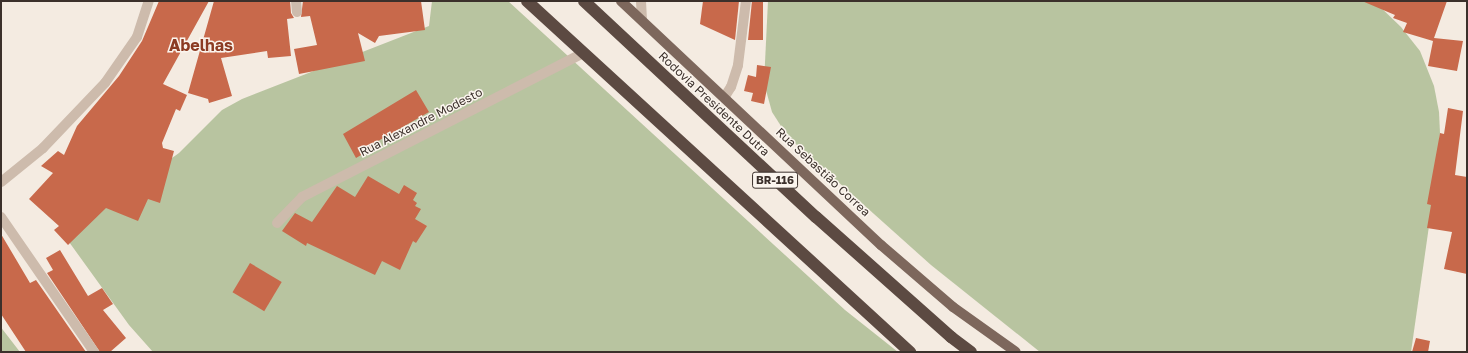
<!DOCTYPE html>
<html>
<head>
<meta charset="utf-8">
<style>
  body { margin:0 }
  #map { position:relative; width:1468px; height:353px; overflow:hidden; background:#f4ebe1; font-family:"Golos Text",sans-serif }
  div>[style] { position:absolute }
  .green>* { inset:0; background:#b8c4a0 }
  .building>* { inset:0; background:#c8694b; transform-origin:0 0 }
  .minor>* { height:10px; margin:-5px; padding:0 5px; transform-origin:5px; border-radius:5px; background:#cdbbac }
  .tertiary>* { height:10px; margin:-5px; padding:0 5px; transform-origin:5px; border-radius:5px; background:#cdbbac }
  .primary>* { height:10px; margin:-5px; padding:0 5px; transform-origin:5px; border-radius:5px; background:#7d675c }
  .motorway>* { height:12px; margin:-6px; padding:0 6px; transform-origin:6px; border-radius:6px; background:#5c4a42 }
  span { translate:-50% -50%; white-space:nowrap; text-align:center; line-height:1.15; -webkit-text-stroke:3px #fbf5ee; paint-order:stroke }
  .shield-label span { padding:1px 3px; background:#fbf5ee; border:1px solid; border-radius:3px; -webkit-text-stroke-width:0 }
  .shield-label { font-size:11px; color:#3b302b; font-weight:700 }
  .street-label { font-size:12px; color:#3b302b }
  .district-label { font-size:16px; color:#8c3b22; font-weight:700 }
  .frame { position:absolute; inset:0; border:2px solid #3b302b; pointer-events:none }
</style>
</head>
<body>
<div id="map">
  <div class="green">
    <i style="clip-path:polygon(432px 1px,508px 1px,845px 310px,898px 352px,153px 352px,129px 325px,64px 235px,179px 153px,222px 110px,242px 99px,429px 26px)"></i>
    <i style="clip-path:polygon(768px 1px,1374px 1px,1401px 27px,1420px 51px,1434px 86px,1439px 112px,1440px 133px,1434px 191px,1411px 352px,1040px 352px,931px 265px,788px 137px,772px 112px,764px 83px)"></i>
    <i style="clip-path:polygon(1px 327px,3px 330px,20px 352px,1px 352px)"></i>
  </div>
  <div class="building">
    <i style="clip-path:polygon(159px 1px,209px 1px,163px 84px,187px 95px,180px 111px,176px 109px,162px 143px,163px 148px,174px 151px,160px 203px,148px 199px,138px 221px,106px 208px,68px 245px,54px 230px,59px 226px,29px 199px,53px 173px,41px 166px,58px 151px,64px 155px,77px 126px,119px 76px,142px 41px)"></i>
    <i style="clip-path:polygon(214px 1px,290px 1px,291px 13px,294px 18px,287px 19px,291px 56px,268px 58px,267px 51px,221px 58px,232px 96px,209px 103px,208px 99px,188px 93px)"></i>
    <i style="clip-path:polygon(303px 1px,421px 1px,425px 30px,379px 36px,375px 43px,358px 33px,365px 61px,299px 74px,294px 49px,317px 45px,310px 16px,301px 17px)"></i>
    <i style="clip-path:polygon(703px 1px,739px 1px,735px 40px,700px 24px)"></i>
    <i style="clip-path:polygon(752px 1px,763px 1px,763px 40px,748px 40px)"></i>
    <i style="clip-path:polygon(1362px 1px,1447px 1px,1434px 38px,1463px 41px,1457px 71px,1428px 66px,1433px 41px,1403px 32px,1407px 23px,1393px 18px,1395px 15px)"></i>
    <i style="clip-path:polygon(757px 65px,771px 67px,764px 104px,751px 101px,753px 93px,744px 91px,748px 75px,756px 77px)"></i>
    <i style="clip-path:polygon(416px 90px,429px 112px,378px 141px,380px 144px,356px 158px,343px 134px)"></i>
    <i style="clip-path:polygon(1448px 108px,1463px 111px,1455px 175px,1467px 177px,1467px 274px,1444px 269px,1452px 232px,1427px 228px,1431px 205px,1427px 204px,1440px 133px,1444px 134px)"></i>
    <i style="clip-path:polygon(368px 176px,399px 194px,404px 185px,417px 193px,413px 200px,417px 203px,415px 206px,421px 209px,415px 219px,427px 226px,416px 243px,413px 241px,400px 270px,382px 261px,375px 275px,307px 243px,306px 246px,282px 231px,295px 213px,312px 222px,337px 186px,355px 197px)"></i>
    <i style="clip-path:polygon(1px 234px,30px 283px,36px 280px,86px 352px,26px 352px,1px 314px)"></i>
    <i style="clip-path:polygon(60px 250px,88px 296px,102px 288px,113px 304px,103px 310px,126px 338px,110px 352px,100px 352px,47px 273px,53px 270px,46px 258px)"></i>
    <i style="left:250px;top:263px;width:37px;height:34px;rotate:31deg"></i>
    <i style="clip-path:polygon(1416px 338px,1430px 341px,1428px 352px,1412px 352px)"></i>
  </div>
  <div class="minor">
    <i style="left:296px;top:1px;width:11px;rotate:85deg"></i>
    <i style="left:641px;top:1px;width:18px;rotate:87deg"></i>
    <i style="left:724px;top:98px;width:13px;rotate:-58deg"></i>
    <i style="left:731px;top:87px;width:23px;rotate:-72deg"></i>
    <i style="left:738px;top:65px;width:64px;rotate:-82.9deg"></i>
    <i style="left:1px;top:217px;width:164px;rotate:55.4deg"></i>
    <i style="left:277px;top:223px;width:36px;rotate:-46deg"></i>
    <i style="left:302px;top:197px;width:316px;rotate:-27.1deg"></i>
  </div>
  <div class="tertiary">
    <i style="left:1px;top:182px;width:54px;rotate:-39deg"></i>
    <i style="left:43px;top:148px;width:90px;rotate:-46.4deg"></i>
    <i style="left:105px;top:83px;width:56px;rotate:-55.2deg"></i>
    <i style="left:137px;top:37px;width:38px;rotate:-72deg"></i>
  </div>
  <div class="primary">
    <i style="left:621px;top:1px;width:357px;rotate:43.2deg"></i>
    <i style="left:881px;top:245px;width:95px;rotate:40.7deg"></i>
    <i style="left:953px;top:307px;width:77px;rotate:35.5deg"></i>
  </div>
  <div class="motorway">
    <i style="left:527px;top:1px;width:520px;rotate:42.5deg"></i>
    <i style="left:584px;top:1px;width:317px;rotate:43deg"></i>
    <i style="left:816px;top:217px;width:181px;rotate:41.6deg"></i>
    <i style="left:951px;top:337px;width:25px;rotate:37deg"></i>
  </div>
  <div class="shield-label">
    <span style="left:775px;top:180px">BR-116</span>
  </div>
  <div class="street-label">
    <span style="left:714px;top:104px;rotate:43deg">Rodovia Presidente Dutra</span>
    <span style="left:421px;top:122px;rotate:-27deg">Rua Alexandre Modesto</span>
    <span style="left:823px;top:172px;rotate:43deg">Rua Sebastião Correa</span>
  </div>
  <div class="district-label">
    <span style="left:201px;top:45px">Abelhas</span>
  </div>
  <div class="frame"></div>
</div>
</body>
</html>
